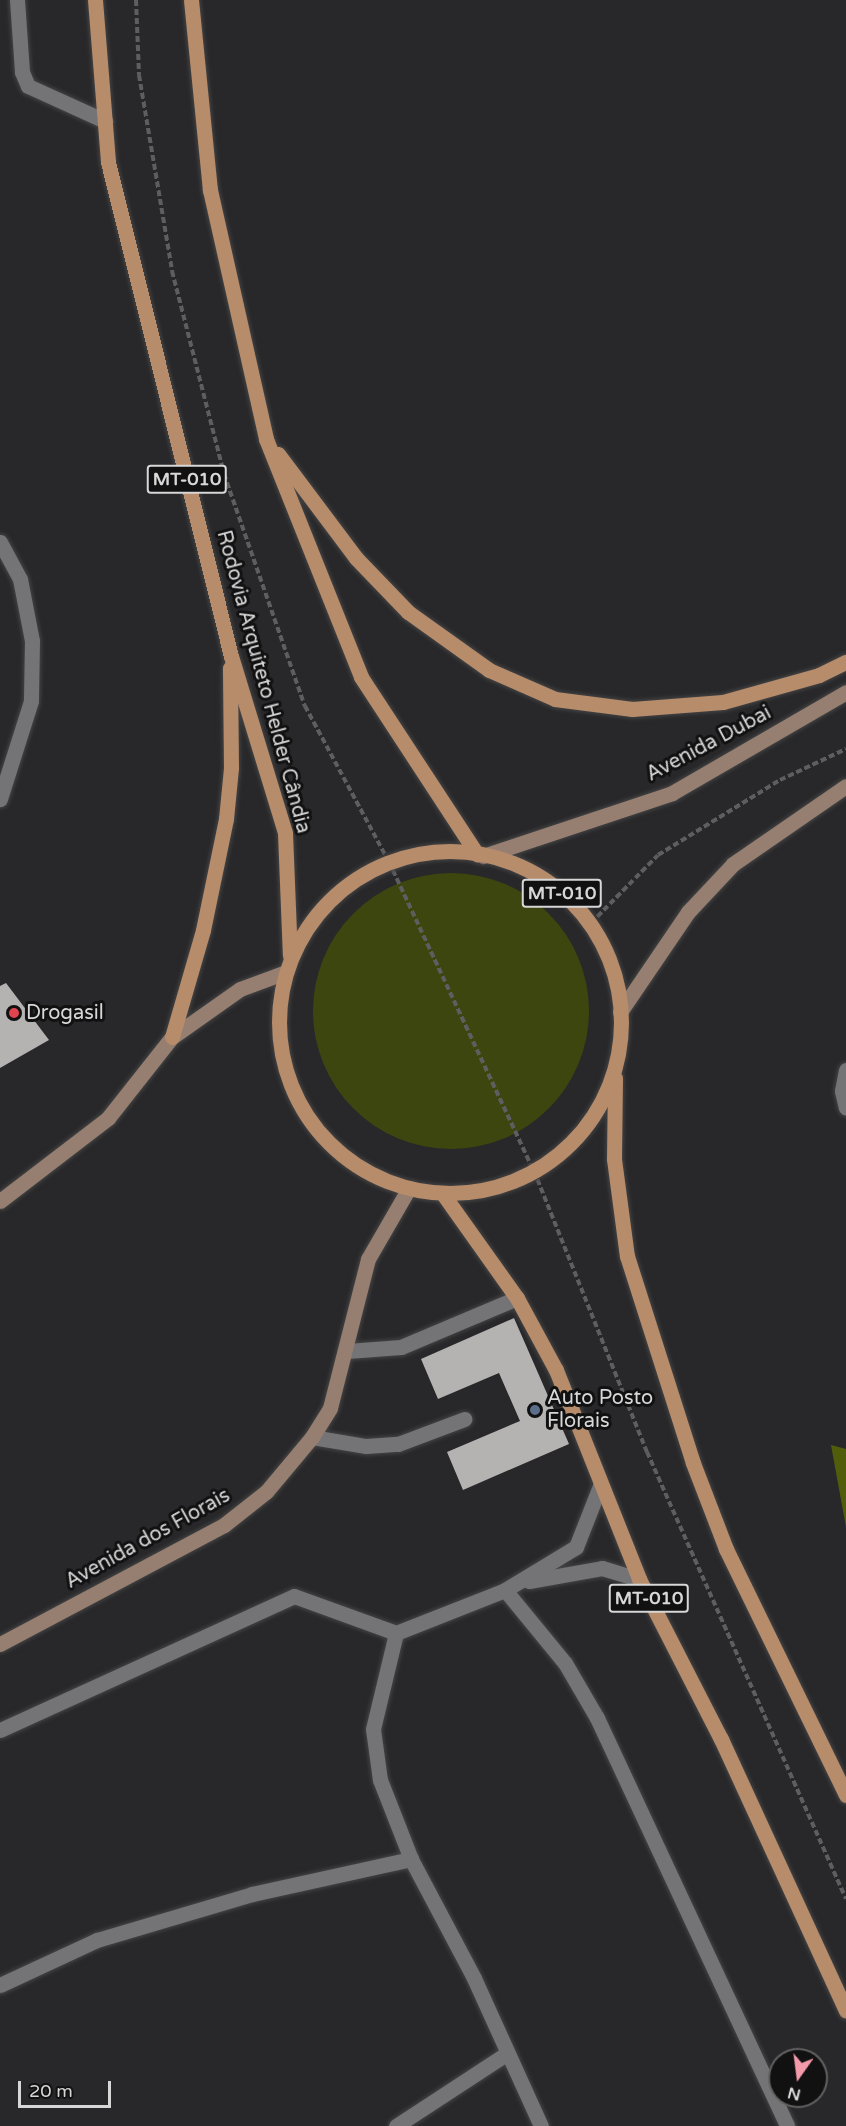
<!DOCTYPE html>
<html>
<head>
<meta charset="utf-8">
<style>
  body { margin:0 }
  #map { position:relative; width:846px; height:2126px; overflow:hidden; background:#28282a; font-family:"Varela Round",sans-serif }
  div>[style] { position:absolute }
  .green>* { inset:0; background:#3d460f }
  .round { border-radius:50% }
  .forest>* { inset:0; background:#525d0c }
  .building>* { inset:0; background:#b5b3b1 }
  .path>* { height:4px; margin-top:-2px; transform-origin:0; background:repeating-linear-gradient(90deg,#5e5e60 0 6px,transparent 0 9px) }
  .roads { filter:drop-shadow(0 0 2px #444445) drop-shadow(0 0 2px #444445) }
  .lane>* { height:15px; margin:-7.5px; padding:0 7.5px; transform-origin:7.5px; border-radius:7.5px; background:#747376 }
  .street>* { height:15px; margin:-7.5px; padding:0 7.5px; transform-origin:7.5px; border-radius:7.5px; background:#747376 }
  .secondary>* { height:15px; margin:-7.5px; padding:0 7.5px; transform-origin:7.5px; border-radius:7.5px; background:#967f71 }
  .primary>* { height:15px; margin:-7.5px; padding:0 7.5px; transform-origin:7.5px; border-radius:7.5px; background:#b78c6b }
  .primary>.ring { margin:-7.5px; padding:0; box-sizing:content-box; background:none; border:15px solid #b78c6b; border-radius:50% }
  .dots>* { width:16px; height:16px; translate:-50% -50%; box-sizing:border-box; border:3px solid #111112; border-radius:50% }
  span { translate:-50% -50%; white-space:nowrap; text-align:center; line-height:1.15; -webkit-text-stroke:6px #111112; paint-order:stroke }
  .shield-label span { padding:2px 4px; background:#111112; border:2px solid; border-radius:4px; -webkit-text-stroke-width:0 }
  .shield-label { font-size:18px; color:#d7d7d8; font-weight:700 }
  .street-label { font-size:20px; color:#d7d7d8 }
  .poi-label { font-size:20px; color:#d7d7d8 }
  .left { translate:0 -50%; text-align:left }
  .north { position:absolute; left:768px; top:2048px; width:60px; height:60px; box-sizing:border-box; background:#111112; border:2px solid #606061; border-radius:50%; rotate:194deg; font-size:16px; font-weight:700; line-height:24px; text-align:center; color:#d7d7d8 }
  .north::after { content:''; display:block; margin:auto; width:21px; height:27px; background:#f39aab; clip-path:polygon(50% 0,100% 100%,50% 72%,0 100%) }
  .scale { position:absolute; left:18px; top:2081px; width:93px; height:27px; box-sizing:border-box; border:3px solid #d7d7d8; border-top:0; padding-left:8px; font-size:18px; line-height:21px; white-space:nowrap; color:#d7d7d8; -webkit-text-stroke:4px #111112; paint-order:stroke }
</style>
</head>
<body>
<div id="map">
  <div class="green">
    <i class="round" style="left:313px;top:873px;width:276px;height:276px"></i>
  </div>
  <div class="forest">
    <i style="clip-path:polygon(831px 1445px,846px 1449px,846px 1527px)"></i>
  </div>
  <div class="building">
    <i style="clip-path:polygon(6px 983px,49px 1040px,0 1068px,0 986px)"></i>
    <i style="clip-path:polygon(514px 1318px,569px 1444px,463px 1490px,447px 1452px,520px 1421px,499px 1373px,438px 1399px,421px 1359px)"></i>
  </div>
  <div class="path">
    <i style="left:136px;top:0;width:75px;rotate:87.7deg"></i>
    <i style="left:139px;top:75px;width:199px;rotate:80.4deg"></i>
    <i style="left:172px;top:271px;width:210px;rotate:75.6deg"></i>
    <i style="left:224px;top:474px;width:246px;rotate:70.8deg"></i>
    <i style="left:305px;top:706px;width:177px;rotate:61.7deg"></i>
    <i style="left:389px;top:862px;width:341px;rotate:64.9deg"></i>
    <i style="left:534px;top:1171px;width:303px;rotate:68.1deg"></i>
    <i style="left:647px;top:1452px;width:489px;rotate:66deg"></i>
    <i style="left:591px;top:923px;width:95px;rotate:-45.4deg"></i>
    <i style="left:658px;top:855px;width:143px;rotate:-31.6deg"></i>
    <i style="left:780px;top:780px;width:73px;rotate:-25.2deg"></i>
  </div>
  <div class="roads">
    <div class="lane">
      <i style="left:17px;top:0;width:72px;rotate:86deg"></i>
      <i style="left:22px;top:72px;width:15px;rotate:67deg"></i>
      <i style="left:28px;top:86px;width:85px;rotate:24.4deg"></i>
      <i style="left:846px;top:1070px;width:21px;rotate:101deg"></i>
      <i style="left:842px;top:1091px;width:17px;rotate:77deg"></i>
      <i style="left:347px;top:1351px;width:54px;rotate:-4.2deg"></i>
      <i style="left:401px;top:1347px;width:126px;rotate:-22.9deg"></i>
      <i style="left:312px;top:1437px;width:55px;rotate:9.5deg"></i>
      <i style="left:366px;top:1446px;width:32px;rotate:-4deg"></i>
      <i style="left:398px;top:1444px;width:71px;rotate:-20.7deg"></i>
    </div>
    <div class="street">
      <i style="left:0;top:542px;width:42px;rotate:61.6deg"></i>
      <i style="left:20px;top:579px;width:63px;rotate:79deg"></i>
      <i style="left:32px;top:641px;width:60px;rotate:91deg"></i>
      <i style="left:31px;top:701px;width:103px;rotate:107.6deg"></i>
      <i style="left:529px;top:1581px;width:74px;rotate:-10.1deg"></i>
      <i style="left:602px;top:1568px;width:39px;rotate:17deg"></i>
      <i style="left:505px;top:1590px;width:94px;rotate:50.6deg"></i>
      <i style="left:565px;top:1663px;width:64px;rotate:59.8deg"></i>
      <i style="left:597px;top:1718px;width:450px;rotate:65deg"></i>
      <i style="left:0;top:1730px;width:323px;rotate:-24.5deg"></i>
      <i style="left:294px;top:1596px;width:109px;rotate:19.9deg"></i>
      <i style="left:0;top:1985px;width:107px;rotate:-24.9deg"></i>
      <i style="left:97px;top:1940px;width:162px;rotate:-16.5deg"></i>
      <i style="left:252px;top:1894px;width:163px;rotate:-12.4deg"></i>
      <i style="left:396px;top:2126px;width:131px;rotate:-33.2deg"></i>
      <i style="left:541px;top:2126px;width:162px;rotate:-114.4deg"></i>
      <i style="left:474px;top:1978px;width:135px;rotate:-117.9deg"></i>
      <i style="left:411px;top:1859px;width:85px;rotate:-111.4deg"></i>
      <i style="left:380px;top:1780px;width:51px;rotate:-97.8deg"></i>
      <i style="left:373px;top:1729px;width:99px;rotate:-76.5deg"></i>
      <i style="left:396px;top:1633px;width:117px;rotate:-21.5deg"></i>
      <i style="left:505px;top:1590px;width:83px;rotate:-31.2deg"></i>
      <i style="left:576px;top:1547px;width:66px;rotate:-68.5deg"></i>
    </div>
    <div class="secondary">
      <i style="left:483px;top:856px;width:199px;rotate:-18.4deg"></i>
      <i style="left:672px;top:793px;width:201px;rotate:-30.1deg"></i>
      <i style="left:620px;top:1012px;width:121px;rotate:-55.8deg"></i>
      <i style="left:688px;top:912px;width:66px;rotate:-46.8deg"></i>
      <i style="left:733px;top:864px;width:137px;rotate:-34.6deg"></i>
      <i style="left:0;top:1201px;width:136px;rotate:-37.5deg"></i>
      <i style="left:108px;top:1118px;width:103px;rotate:-51.7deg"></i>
      <i style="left:172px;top:1037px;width:83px;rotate:-35.2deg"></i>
      <i style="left:240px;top:989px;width:49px;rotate:-20.3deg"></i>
      <i style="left:0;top:1644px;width:254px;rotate:-28deg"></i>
      <i style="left:224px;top:1525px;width:53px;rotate:-38.2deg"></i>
      <i style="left:266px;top:1492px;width:72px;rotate:-50.1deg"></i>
      <i style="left:312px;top:1437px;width:34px;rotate:-58deg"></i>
      <i style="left:330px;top:1408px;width:154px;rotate:-75.7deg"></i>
      <i style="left:368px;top:1259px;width:82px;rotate:-60deg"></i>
    </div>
    <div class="primary">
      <i style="left:95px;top:0;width:163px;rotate:85.4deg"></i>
      <i style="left:108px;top:162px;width:509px;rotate:76.02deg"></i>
      <i style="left:231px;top:656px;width:185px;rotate:73deg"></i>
      <i style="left:285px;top:833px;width:122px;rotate:87.7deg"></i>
      <i style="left:191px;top:0;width:191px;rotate:84.3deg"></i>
      <i style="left:210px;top:190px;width:255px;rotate:77.3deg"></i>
      <i style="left:266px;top:439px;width:256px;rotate:68.2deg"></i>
      <i style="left:361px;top:677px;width:212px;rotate:56.8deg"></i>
      <i style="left:278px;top:454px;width:130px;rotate:53.1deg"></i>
      <i style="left:356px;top:558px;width:75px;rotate:46.1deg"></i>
      <i style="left:408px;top:612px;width:100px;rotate:35.6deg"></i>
      <i style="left:489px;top:670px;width:72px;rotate:23.7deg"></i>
      <i style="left:555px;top:699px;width:78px;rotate:7.4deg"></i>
      <i style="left:632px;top:709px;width:91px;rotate:-4.4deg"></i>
      <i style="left:723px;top:702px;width:100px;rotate:-15.7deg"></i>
      <i style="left:819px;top:675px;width:30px;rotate:-26deg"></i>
      <i class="ring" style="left:279px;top:851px;width:327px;height:327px"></i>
      <i style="left:172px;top:1037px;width:111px;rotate:-73.8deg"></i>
      <i style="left:203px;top:930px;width:113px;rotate:-78.3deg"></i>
      <i style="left:226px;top:819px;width:51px;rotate:-84.4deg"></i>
      <i style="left:231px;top:768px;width:100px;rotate:-90.6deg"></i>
      <i style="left:615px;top:1078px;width:81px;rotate:90.7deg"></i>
      <i style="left:614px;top:1159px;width:98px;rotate:82.4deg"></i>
      <i style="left:627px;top:1256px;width:217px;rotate:72.3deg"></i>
      <i style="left:693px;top:1463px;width:92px;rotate:69deg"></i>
      <i style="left:726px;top:1549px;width:274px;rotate:64deg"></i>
      <i style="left:443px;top:1194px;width:128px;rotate:54.6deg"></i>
      <i style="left:517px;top:1298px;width:82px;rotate:61.6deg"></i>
      <i style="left:556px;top:1370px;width:225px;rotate:68.3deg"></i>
      <i style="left:639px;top:1579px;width:180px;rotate:62.9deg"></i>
      <i style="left:721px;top:1739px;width:299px;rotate:65.3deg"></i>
    </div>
  </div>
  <div class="dots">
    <i style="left:14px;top:1013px;background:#e0444e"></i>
    <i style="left:535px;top:1410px;background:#5c6f8a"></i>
  </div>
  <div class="shield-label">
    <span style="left:187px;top:479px">MT-010</span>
    <span style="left:562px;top:893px">MT-010</span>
    <span style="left:649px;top:1598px">MT-010</span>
  </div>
  <div class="street-label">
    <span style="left:263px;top:682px;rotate:75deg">Rodovia Arquiteto Helder Cândia</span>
    <span style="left:709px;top:744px;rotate:-28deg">Avenida Dubai</span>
    <span style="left:148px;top:1539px;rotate:-29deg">Avenida dos Florais</span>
  </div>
  <div class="poi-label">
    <span class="left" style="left:26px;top:1013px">Drogasil</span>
    <span class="left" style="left:547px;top:1410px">Auto Posto<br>Florais</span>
  </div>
  <div class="north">N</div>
  <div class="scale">20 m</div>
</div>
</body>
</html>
